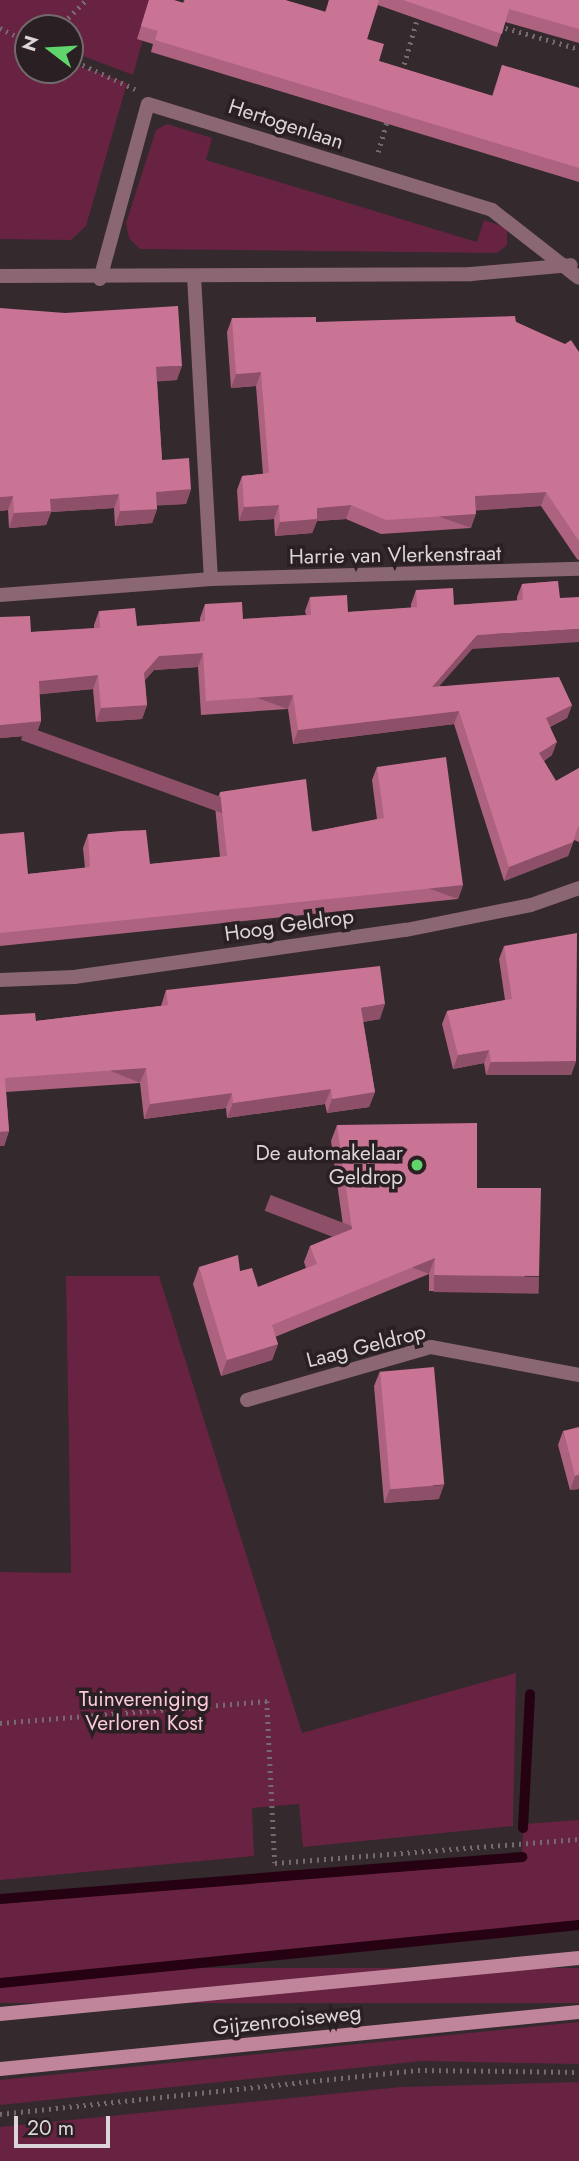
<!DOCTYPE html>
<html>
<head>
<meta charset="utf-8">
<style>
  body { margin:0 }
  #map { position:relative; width:579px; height:2161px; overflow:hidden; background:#34292d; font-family:Jost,sans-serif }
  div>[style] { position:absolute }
  .green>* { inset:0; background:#672341; transform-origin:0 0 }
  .stream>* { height:10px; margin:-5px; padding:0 5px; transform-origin:5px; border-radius:5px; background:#260112 }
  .path>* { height:4.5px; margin-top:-2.25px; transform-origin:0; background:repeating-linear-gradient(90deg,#756b6f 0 2px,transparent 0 7px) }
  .street>* { height:14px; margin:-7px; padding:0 7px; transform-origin:7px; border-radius:7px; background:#8b6673 }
  .secondary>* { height:14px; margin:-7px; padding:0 7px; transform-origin:7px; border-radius:7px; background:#c0859b }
  .wall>* { inset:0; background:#ad6380 }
  .shaded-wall>* { inset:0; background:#8d5068; transform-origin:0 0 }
  .building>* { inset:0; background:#c97395; transform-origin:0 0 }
  .dots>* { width:19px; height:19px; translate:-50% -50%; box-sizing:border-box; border:4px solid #2a2023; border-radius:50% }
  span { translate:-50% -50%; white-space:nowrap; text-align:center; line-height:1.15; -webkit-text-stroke:7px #2a2023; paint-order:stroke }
  .street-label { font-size:21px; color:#ddd6d8 }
  .poi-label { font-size:21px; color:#ddd6d8 }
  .right { translate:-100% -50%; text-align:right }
  .park-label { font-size:21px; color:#f9c9da }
  .north { position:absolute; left:14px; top:14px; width:70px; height:70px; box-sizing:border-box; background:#2a2023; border:2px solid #72696b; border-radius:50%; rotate:287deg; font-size:19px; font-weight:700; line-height:28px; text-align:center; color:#ddd6d8 }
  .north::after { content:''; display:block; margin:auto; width:24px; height:32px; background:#5fd56b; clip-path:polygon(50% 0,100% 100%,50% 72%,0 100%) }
  .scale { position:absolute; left:14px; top:2116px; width:96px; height:32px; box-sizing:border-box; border:4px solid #ddd6d8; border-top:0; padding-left:9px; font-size:21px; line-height:24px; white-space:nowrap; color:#ddd6d8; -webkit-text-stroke:5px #2a2023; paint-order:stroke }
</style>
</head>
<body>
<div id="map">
  <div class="green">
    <i style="clip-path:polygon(0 0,154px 0,133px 75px,70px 51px,70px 28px,28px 28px,28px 70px,70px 70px,70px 63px,127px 83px,86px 226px,71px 240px,0 239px)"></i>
    <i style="clip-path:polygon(167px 124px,212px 138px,206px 160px,477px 242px,484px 220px,496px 224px,507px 229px,507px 245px,497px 253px,140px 249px,129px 238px,126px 223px,156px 130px)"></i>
    <i style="clip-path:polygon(66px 1276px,159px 1276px,302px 1733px,516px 1673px,513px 1826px,303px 1847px,299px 1804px,252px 1808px,254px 1856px,0 1880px,0 1572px,71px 1573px)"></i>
    <i style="clip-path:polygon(579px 1820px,579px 1928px,0 1986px,0 1904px,522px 1856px,523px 1824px)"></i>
    <i style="left:579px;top:1968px;width:35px;height:582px;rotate:90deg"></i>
    <i style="clip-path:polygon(579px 2022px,579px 2064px,422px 2061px,0 2105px,0 2080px)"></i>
    <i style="clip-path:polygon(579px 2082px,579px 2161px,0 2161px,0 2127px,401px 2087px)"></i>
  </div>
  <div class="stream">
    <i style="left:523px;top:1828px;width:134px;rotate:-87deg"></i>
    <i style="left:0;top:1899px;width:524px;rotate:-4.6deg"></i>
    <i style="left:0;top:1983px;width:582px;rotate:-5.72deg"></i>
  </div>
  <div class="path">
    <i style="left:499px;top:26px;width:83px;rotate:16deg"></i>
    <i style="left:0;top:28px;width:31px;rotate:27deg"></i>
    <i style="left:58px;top:28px;width:40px;rotate:-45deg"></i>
    <i style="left:70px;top:59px;width:72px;rotate:24.8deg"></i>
    <i style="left:402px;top:71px;width:57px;rotate:-73.8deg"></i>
    <i style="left:378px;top:152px;width:33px;rotate:-74deg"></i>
    <i style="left:0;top:1723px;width:268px;rotate:-4.7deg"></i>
    <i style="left:267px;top:1701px;width:162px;rotate:87.2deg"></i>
    <i style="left:275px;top:1863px;width:305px;rotate:-4.5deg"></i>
    <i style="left:0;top:2114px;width:420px;rotate:-6deg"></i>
    <i style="left:418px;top:2070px;width:161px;rotate:0.7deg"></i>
  </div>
  <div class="street">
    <i style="left:0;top:276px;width:471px;rotate:-0.2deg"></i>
    <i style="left:471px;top:274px;width:100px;rotate:-5.1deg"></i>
    <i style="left:194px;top:276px;width:303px;rotate:86.8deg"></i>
    <i style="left:100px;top:279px;width:181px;rotate:-74.7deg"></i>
    <i style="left:148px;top:104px;width:360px;rotate:17.1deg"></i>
    <i style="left:492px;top:210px;width:110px;rotate:38deg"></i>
    <i style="left:0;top:595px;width:212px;rotate:-4.3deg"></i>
    <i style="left:211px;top:579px;width:368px;rotate:-1.6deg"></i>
    <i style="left:0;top:980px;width:74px;rotate:-2.3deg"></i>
    <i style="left:74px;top:977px;width:335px;rotate:-8.1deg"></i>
    <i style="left:406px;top:930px;width:127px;rotate:-11.3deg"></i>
    <i style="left:531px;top:905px;width:51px;rotate:-19.5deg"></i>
    <i style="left:247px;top:1400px;width:191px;rotate:-16.1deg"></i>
    <i style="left:431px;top:1347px;width:151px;rotate:10.7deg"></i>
  </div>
  <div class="secondary">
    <i style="left:0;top:2014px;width:582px;rotate:-5.52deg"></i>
    <i style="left:0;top:2069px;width:582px;rotate:-5.62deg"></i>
  </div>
  <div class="wall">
    <i style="clip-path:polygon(149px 0,183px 3px,184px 0,285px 0,325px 12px,329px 0,579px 0,579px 43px,505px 22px,497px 47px,378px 5px,367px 39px,379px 61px,492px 96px,502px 65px,579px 88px,579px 182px,151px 52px,153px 44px,137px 39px)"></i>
    <i style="clip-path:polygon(0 308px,177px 380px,157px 381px,162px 460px,191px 489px,186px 504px,157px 505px,157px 509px,152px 523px,115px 526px,114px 508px,51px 512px,46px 525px,9px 528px,8px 510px,0 511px)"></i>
    <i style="clip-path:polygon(232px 318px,316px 322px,516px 322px,579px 352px,579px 560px,577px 559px,541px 506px,476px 510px,471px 528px,381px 534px,346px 519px,317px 521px,312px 533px,275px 536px,274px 519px,239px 521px,237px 490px,242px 476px,263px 474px,256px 386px,231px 388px,227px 332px)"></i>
    <i style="clip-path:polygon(558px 581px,472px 649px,439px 686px,572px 705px,567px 718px,550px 727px,552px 755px,544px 761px,556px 781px,579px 768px,579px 842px,574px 840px,568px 856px,504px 881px,454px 724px,293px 744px,288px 709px,201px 715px,198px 667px,154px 670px,145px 680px,147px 705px,142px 719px,96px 722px,93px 689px,39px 694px,41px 721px,36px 735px,0 738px,0 617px,31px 632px,94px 628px,94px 625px,99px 611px,137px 626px,200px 622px,200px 618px,205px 604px,243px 619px,306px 615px,305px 611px,310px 597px,348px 612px,411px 608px,411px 604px,416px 590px,454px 605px,517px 601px,517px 597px,522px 584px)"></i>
    <i style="clip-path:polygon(377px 767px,463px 885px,458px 899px,0 946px,0 834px,28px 874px,85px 868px,83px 848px,88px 834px,150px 864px,220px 857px,215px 806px,220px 792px,312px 832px,377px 819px,372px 780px)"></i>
    <i style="clip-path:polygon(504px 946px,576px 1061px,571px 1075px,486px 1075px,484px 1063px,453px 1069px,442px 1024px,447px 1011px,505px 1000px,499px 959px)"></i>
    <i style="clip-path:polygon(166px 990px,380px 1019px,363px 1022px,375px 1092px,369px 1107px,327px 1113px,325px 1104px,227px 1118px,226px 1108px,144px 1119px,140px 1083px,6px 1092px,9px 1131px,4px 1146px,0 1015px,36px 1021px,161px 1006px)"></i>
    <i style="clip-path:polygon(337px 1125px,477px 1188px,533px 1292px,429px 1291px,429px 1274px,275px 1337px,278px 1344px,272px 1360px,221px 1376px,193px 1284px,199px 1267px,240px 1271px,258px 1287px,306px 1268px,304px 1262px,310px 1246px,344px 1232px,331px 1141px)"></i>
    <i style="clip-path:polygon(380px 1371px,439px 1499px,384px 1503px,374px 1386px)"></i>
    <i style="clip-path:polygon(563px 1431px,579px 1489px,570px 1490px,558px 1445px)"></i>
  </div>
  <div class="shaded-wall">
    <i style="clip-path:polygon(182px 366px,177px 380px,151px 382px,156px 367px)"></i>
    <i style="clip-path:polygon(261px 372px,256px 386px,231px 388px,236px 374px)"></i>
    <i style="clip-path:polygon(191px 489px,186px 504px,150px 506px,156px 492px)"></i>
    <i style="clip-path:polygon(546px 492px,541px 506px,470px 511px,475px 496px)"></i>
    <i style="clip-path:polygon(119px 494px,114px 508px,51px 512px,46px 525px,9px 528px,14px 513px,50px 499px)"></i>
    <i style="clip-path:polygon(13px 496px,8px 510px,0 511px,0 497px)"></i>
    <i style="clip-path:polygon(279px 505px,274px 519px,239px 521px,244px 507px)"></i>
    <i style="clip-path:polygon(351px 505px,346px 519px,317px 521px,312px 533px,275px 536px,280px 522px,317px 508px)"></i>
    <i style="clip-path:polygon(157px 509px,152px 523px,115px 526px,120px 511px)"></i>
    <i style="left:476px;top:514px;width:15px;height:90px;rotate:110deg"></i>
    <i style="clip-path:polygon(579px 629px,579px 642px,472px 649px,427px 700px,432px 687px,477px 635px)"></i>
    <i style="clip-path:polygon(203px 653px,198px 667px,154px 670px,139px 686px,144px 673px,159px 656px)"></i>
    <i style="clip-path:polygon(98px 675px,93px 689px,34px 695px,39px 681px)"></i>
    <i style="left:293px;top:695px;width:15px;height:87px;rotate:110deg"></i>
    <i style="clip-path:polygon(147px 705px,142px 719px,96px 722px,101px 708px)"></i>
    <i style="clip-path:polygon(572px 705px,567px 718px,541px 731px,546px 718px)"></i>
    <i style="clip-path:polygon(459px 711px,454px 724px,293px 744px,298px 730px)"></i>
    <i style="clip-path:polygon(41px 721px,36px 735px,0 738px,0 725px)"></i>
    <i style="clip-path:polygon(557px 742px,552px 755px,534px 767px,539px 753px)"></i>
    <i style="clip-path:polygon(573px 842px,568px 856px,504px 881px,509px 867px)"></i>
    <i style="left:463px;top:885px;width:15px;height:465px;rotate:110deg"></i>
    <i style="clip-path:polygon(385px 1004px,380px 1019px,356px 1023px,361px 1008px)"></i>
    <i style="clip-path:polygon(489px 1050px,484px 1063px,453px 1069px,458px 1055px)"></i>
    <i style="clip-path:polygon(576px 1061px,571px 1075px,486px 1075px,491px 1062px)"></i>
    <i style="left:146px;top:1068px;width:16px;height:141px;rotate:112deg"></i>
    <i style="clip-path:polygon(331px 1089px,325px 1104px,227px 1118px,233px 1103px)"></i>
    <i style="clip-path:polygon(375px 1092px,369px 1107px,327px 1113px,332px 1099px)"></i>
    <i style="clip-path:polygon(232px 1093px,226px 1108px,144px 1119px,150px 1104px)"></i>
    <i style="clip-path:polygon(9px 1131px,4px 1146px,0 1146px,0 1132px)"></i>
    <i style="left:435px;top:1258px;width:17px;height:176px;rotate:111deg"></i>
    <i style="left:434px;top:1275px;width:105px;height:17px;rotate:1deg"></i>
    <i style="clip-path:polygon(278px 1344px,272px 1360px,221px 1376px,227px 1360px)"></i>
    <i style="clip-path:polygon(579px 1475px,579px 1489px,570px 1490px,575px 1476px)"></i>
    <i style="clip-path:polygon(444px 1485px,439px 1499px,384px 1503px,390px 1489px)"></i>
  </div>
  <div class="building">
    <i style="clip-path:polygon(149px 0,174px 0,184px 3px,185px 0,285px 0,326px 12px,329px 0,379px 0,367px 39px,384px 44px,379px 61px,493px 96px,502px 65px,579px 88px,579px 168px,155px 40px,158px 31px,141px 26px)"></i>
    <i style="clip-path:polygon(403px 0,579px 0,579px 29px,509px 9px,502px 34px)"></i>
    <i style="clip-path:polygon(178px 306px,182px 366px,156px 367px,162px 460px,189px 458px,191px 489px,156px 492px,157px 509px,120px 511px,119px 494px,50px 499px,51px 511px,14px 513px,13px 496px,0 497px,0 308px,65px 313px)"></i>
    <i style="clip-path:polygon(515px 316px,516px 322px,565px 344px,571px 340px,579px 352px,579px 541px,546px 492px,475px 496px,476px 514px,386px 520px,351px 505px,317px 508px,317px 519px,280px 522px,279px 505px,244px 507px,242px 476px,269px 473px,261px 372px,236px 374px,232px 318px,316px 317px,316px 322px)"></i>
    <i style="clip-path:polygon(558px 581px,560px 598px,579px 597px,579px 629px,477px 635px,432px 687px,559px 677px,572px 705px,546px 718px,557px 742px,539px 753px,556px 781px,579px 768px,579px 827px,578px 826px,573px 842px,509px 867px,459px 711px,298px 730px,293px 695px,206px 701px,203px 653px,159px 656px,144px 673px,147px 705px,101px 708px,98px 675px,39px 681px,41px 721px,0 725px,0 617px,30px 616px,31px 632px,100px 628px,99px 611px,135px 608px,137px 626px,205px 621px,205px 604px,223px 603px,242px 602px,243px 619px,311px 615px,310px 597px,347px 595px,348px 612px,417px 607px,416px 590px,453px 588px,454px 605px,523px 600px,522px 584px)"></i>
    <i style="clip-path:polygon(446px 757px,463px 885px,0 933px,0 834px,24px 832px,28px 874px,90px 867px,88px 834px,121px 831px,146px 830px,150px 864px,227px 856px,220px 792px,306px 779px,312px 832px,384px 818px,377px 767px)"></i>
    <i style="clip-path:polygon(577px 933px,576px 1061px,491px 1062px,489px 1050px,458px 1055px,447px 1011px,512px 999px,504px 946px)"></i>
    <i style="clip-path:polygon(380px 966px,385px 1004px,361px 1008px,375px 1092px,332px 1099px,331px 1089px,233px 1103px,232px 1093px,150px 1104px,146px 1068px,5px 1078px,9px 1131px,0 1132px,0 1015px,35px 1013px,36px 1021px,168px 1005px,166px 990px)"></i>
    <i style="clip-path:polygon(477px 1123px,477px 1188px,541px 1188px,539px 1276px,434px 1275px,435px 1258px,272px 1325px,278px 1344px,227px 1360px,199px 1267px,238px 1255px,240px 1271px,252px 1268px,258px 1287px,317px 1264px,310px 1246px,352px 1229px,337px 1125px)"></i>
    <i style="left:434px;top:1367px;width:118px;height:54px;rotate:85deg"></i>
    <i style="clip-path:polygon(579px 1427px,579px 1475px,575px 1476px,563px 1431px)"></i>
  </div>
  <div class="dots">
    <i style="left:417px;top:1165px;background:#5fd56b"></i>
  </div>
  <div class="street-label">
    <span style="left:286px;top:124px;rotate:18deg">Hertogenlaan</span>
    <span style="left:395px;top:555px;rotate:-1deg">Harrie van Vlerkenstraat</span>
    <span style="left:289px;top:925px;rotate:-8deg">Hoog Geldrop</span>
    <span style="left:366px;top:1346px;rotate:-14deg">Laag Geldrop</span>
    <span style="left:287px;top:2020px;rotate:-6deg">Gijzenrooiseweg</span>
  </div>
  <div class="poi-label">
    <span class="right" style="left:403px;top:1165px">De automakelaar<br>Geldrop</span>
  </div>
  <div class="park-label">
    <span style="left:144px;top:1711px">Tuinvereniging<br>Verloren Kost</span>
  </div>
  <div class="north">N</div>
  <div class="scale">20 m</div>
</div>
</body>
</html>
